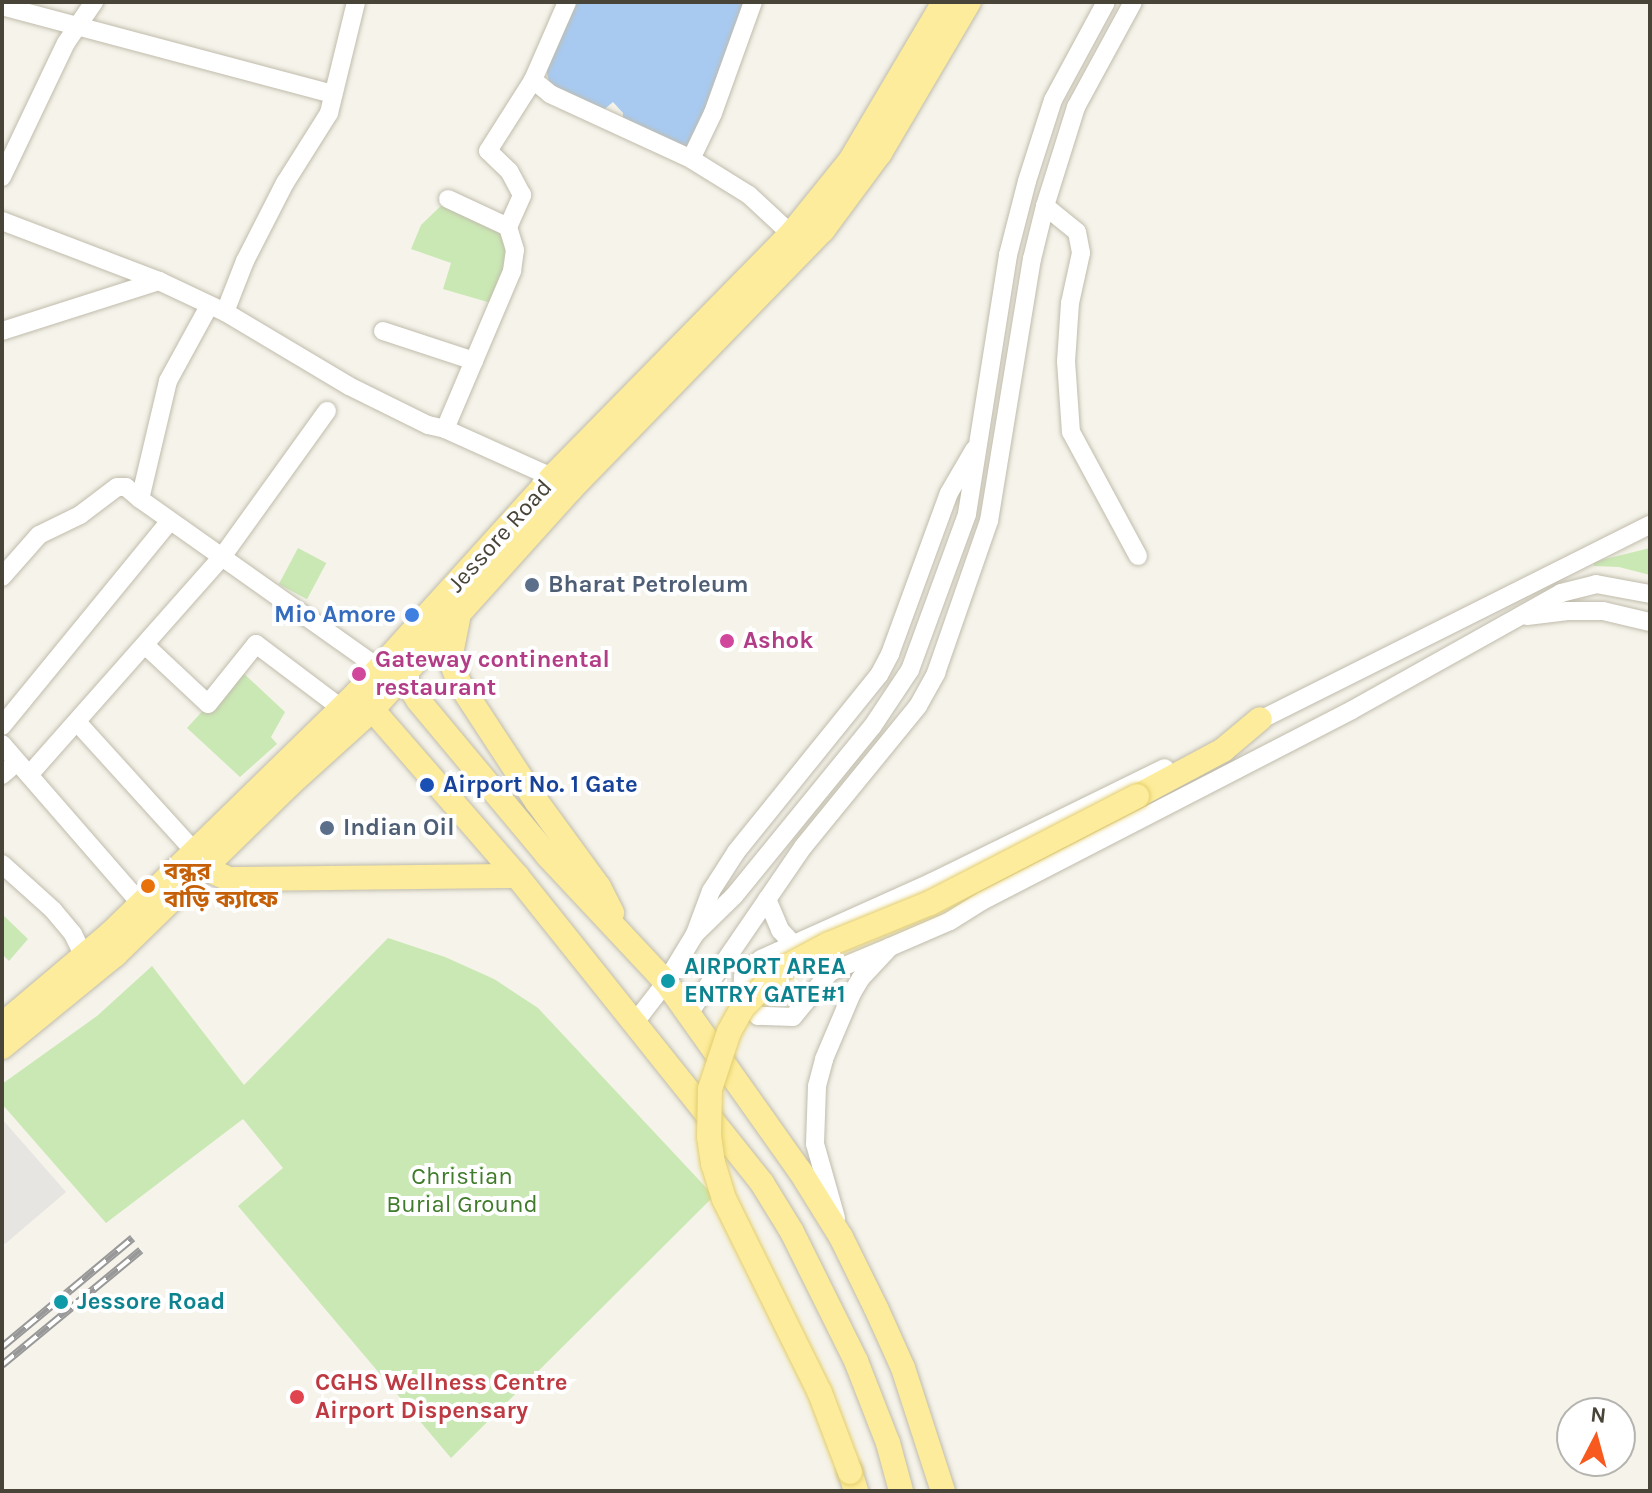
<!DOCTYPE html>
<html>
<head>
<meta charset="utf-8">
<style>
  body { margin:0 }
  #map { position:relative; width:1652px; height:1493px; overflow:hidden; background:#f5f3ea; font-family:Karla,"Noto Sans Bengali",sans-serif }
  div>[style] { position:absolute }
  .green>* { inset:0; background:#cae8b4; transform-origin:0 0 }
  .parking>* { inset:0; background:#e6e5e1 }
  .water>* { inset:0; background:#a8caf0 }
  .roads { filter:drop-shadow(0 0 2px #c0bcac) drop-shadow(0 0 2px #c0bcac) }
  .minor>* { height:18px; margin:-9px; padding:0 9px; transform-origin:9px; border-radius:9px; background:#fff }
  .major>* { height:24px; margin:-12px; padding:0 12px; transform-origin:12px; border-radius:12px; background:#fdec9b }
  .rail>* { height:8px; margin-top:-4px; transform-origin:0; background:repeating-linear-gradient(90deg,#fff 0 15px,#989898 0 30px); box-sizing:border-box; border-block:2px solid #989898 }
  .bridges { filter:drop-shadow(0 0 2px #e3cd6a) drop-shadow(0 0 2px #e3cd6a) }
  .major-bridge>* { height:24px; margin:-12px; padding:0 12px; transform-origin:12px; border-radius:12px; background:#fdec9b }
  .dots>* { width:22px; height:22px; translate:-50% -50%; box-sizing:border-box; border:4px solid #fff; border-radius:50% }
  span { translate:-50% -50%; white-space:nowrap; text-align:center; line-height:1.15; -webkit-text-stroke:8px #fff; paint-order:stroke }
  .street-label { font-size:24px; color:#494438 }
  .service-label { font-size:24px; color:#4e5e75; font-weight:700 }
  .left { translate:0 -50%; text-align:left }
  .shop-label { font-size:24px; color:#366cbe; font-weight:700 }
  .right { translate:-100% -50%; text-align:right }
  .hotel-label { font-size:24px; color:#b23c85; font-weight:700 }
  .transit-label { font-size:24px; color:#164399; font-weight:700 }
  .food-label { font-size:24px; color:#c56008; font-weight:700 }
  .culture-label { font-size:24px; color:#0d838f; font-weight:700 }
  .park-label { font-size:24px; color:#407b2b }
  .health-label { font-size:24px; color:#be3a42; font-weight:700 }
  .frame { position:absolute; inset:0; border:4px solid #494438; pointer-events:none }
  .north { position:absolute; left:1556px; top:1397px; width:80px; height:80px; box-sizing:border-box; background:#fff; border:2px solid #b6b4af; border-radius:50%; rotate:6deg; font-size:22px; font-weight:700; line-height:32px; text-align:center; color:#494438 }
  .north::after { content:''; display:block; margin:auto; width:28px; height:36px; background:#f7591f; clip-path:polygon(50% 0,100% 100%,50% 72%,0 100%) }
</style>
</head>
<body>
<div id="map">
  <div class="green">
    <i style="clip-path:polygon(448px 199px,489px 220px,515px 250px,498px 305px,443px 289px,451px 263px,411px 249px,421px 225px)"></i>
    <i style="left:298px;top:548px;width:32px;height:41px;rotate:28deg"></i>
    <i style="clip-path:polygon(1650px 548px,1650px 575px,1619px 567px,1594px 566px,1593px 562px)"></i>
    <i style="clip-path:polygon(240px 670px,285px 712px,271px 737px,277px 744px,240px 777px,187px 728px)"></i>
    <i style="clip-path:polygon(2px 914px,28px 939px,9px 961px,2px 954px)"></i>
    <i style="clip-path:polygon(388px 938px,445px 957px,494px 979px,538px 1008px,714px 1196px,451px 1458px,238px 1206px,283px 1168px,243px 1119px,106px 1223px,2px 1104px,2px 1084px,97px 1016px,152px 966px,244px 1085px)"></i>
  </div>
  <div class="parking">
    <i style="clip-path:polygon(2px 1119px,66px 1192px,5px 1244px,2px 1241px)"></i>
  </div>
  <div class="water">
    <i style="clip-path:polygon(572px 2px,754px 2px,710px 116px,687px 149px,623px 123px,623px 113px,613px 102px,600px 113px,549px 83px,545px 62px)"></i>
  </div>
  <div class="roads">
    <div class="minor">
      <i style="left:2px;top:6px;width:342px;rotate:14.9deg"></i>
      <i style="left:533px;top:80px;width:85px;rotate:-66.4deg"></i>
      <i style="left:691px;top:159px;width:51px;rotate:-64.4deg"></i>
      <i style="left:713px;top:113px;width:118px;rotate:-70.2deg"></i>
      <i style="left:2px;top:177px;width:148px;rotate:-64.5deg"></i>
      <i style="left:66px;top:43px;width:50px;rotate:-55.7deg"></i>
      <i style="left:448px;top:199px;width:66px;rotate:25deg"></i>
      <i style="left:1045px;top:206px;width:41px;rotate:39.1deg"></i>
      <i style="left:1077px;top:232px;width:21px;rotate:79deg"></i>
      <i style="left:1081px;top:253px;width:51px;rotate:102.4deg"></i>
      <i style="left:1070px;top:303px;width:58px;rotate:93.9deg"></i>
      <i style="left:1066px;top:361px;width:71px;rotate:86deg"></i>
      <i style="left:1071px;top:432px;width:141px;rotate:61.6deg"></i>
      <i style="left:2px;top:221px;width:168px;rotate:20.9deg"></i>
      <i style="left:159px;top:281px;width:73px;rotate:25.2deg"></i>
      <i style="left:225px;top:312px;width:144px;rotate:30.8deg"></i>
      <i style="left:349px;top:386px;width:88px;rotate:26.3deg"></i>
      <i style="left:428px;top:425px;width:17px;rotate:13deg"></i>
      <i style="left:445px;top:429px;width:117px;rotate:24.2deg"></i>
      <i style="left:209px;top:306px;width:85px;rotate:118.7deg"></i>
      <i style="left:168px;top:381px;width:121px;rotate:103.3deg"></i>
      <i style="left:140px;top:499px;width:294px;rotate:35.3deg"></i>
      <i style="left:225px;top:312px;width:55px;rotate:-68.6deg"></i>
      <i style="left:245px;top:261px;width:88px;rotate:-62.9deg"></i>
      <i style="left:285px;top:183px;width:83px;rotate:-57.8deg"></i>
      <i style="left:329px;top:113px;width:114px;rotate:-76.3deg"></i>
      <i style="left:2px;top:331px;width:165px;rotate:-17.7deg"></i>
      <i style="left:383px;top:331px;width:96px;rotate:18.2deg"></i>
      <i style="left:445px;top:429px;width:172px;rotate:-67deg"></i>
      <i style="left:512px;top:271px;width:21px;rotate:-82deg"></i>
      <i style="left:515px;top:250px;width:24px;rotate:-107deg"></i>
      <i style="left:508px;top:227px;width:35px;rotate:-66deg"></i>
      <i style="left:522px;top:195px;width:27px;rotate:-118deg"></i>
      <i style="left:509px;top:171px;width:29px;rotate:-136deg"></i>
      <i style="left:488px;top:151px;width:84px;rotate:-57.6deg"></i>
      <i style="left:533px;top:80px;width:22px;rotate:39deg"></i>
      <i style="left:550px;top:94px;width:155px;rotate:24.7deg"></i>
      <i style="left:691px;top:159px;width:68px;rotate:31.8deg"></i>
      <i style="left:749px;top:195px;width:57px;rotate:42.9deg"></i>
      <i style="left:2px;top:577px;width:56px;rotate:-48.6deg"></i>
      <i style="left:39px;top:535px;width:46px;rotate:-26deg"></i>
      <i style="left:80px;top:515px;width:46px;rotate:-37.1deg"></i>
      <i style="left:117px;top:487px;width:9px"></i>
      <i style="left:126px;top:487px;width:18px;rotate:41deg"></i>
      <i style="left:1527px;top:616px;width:39px;rotate:-7deg"></i>
      <i style="left:1566px;top:611px;width:37px"></i>
      <i style="left:1603px;top:611px;width:48px;rotate:13.2deg"></i>
      <i style="left:145px;top:645px;width:86px;rotate:43.1deg"></i>
      <i style="left:208px;top:704px;width:77px;rotate:-51.3deg"></i>
      <i style="left:256px;top:644px;width:106px;rotate:37deg"></i>
      <i style="left:77px;top:722px;width:173px;rotate:47.8deg"></i>
      <i style="left:1252px;top:724px;width:445px;rotate:-26.6deg"></i>
      <i style="left:2px;top:726px;width:264px;rotate:-50.7deg"></i>
      <i style="left:2px;top:744px;width:211px;rotate:49deg"></i>
      <i style="left:2px;top:775px;width:20px;rotate:-41deg"></i>
      <i style="left:29px;top:775px;width:291px;rotate:-48.5deg"></i>
      <i style="left:222px;top:557px;width:180px;rotate:-54.3deg"></i>
      <i style="left:2px;top:864px;width:69px;rotate:42deg"></i>
      <i style="left:53px;top:910px;width:31px;rotate:50deg"></i>
      <i style="left:73px;top:934px;width:25px;rotate:64deg"></i>
      <i style="left:767px;top:899px;width:34px;rotate:67deg"></i>
      <i style="left:780px;top:930px;width:19px;rotate:47deg"></i>
      <i style="left:695px;top:934px;width:54px;rotate:-44.3deg"></i>
      <i style="left:734px;top:896px;width:218px;rotate:-50.8deg"></i>
      <i style="left:872px;top:727px;width:69px;rotate:-56.3deg"></i>
      <i style="left:910px;top:670px;width:166px;rotate:-69.9deg"></i>
      <i style="left:967px;top:514px;width:262px;rotate:-81deg"></i>
      <i style="left:1008px;top:255px;width:76px;rotate:-75.6deg"></i>
      <i style="left:1027px;top:181px;width:85px;rotate:-72.2deg"></i>
      <i style="left:1053px;top:100px;width:111px;rotate:-61.6deg"></i>
      <i style="left:890px;top:947px;width:65px;rotate:157.4deg"></i>
      <i style="left:830px;top:972px;width:58px;rotate:129.4deg"></i>
      <i style="left:793px;top:1017px;width:35px;rotate:-178deg"></i>
      <i style="left:758px;top:1016px;width:26px;rotate:-129deg"></i>
      <i style="left:742px;top:996px;width:19px;rotate:-87deg"></i>
      <i style="left:743px;top:977px;width:25px;rotate:-45deg"></i>
      <i style="left:761px;top:959px;width:188px;rotate:-24.2deg"></i>
      <i style="left:932px;top:882px;width:259px;rotate:-26.1deg"></i>
      <i style="left:690px;top:1012px;width:200px;rotate:-55.6deg"></i>
      <i style="left:803px;top:847px;width:182px;rotate:-50.8deg"></i>
      <i style="left:918px;top:706px;width:38px;rotate:-61deg"></i>
      <i style="left:936px;top:673px;width:161px;rotate:-70.8deg"></i>
      <i style="left:989px;top:521px;width:266px;rotate:-80.7deg"></i>
      <i style="left:1032px;top:259px;width:55px;rotate:-76.2deg"></i>
      <i style="left:1045px;top:206px;width:104px;rotate:-72.6deg"></i>
      <i style="left:1076px;top:107px;width:119px;rotate:-61.5deg"></i>
      <i style="left:636px;top:1021px;width:49px;rotate:-52.4deg"></i>
      <i style="left:666px;top:982px;width:56px;rotate:-58.9deg"></i>
      <i style="left:695px;top:934px;width:46px;rotate:-69.6deg"></i>
      <i style="left:711px;top:891px;width:46px;rotate:-57.3deg"></i>
      <i style="left:736px;top:852px;width:228px;rotate:-51.1deg"></i>
      <i style="left:879px;top:675px;width:24px;rotate:-62deg"></i>
      <i style="left:890px;top:654px;width:171px;rotate:-69.9deg"></i>
      <i style="left:949px;top:493px;width:50px;rotate:-59.8deg"></i>
      <i style="left:836px;top:1218px;width:77px;rotate:-105.8deg"></i>
      <i style="left:815px;top:1144px;width:58px;rotate:-88deg"></i>
      <i style="left:817px;top:1086px;width:28px;rotate:-75deg"></i>
      <i style="left:824px;top:1059px;width:72px;rotate:-67deg"></i>
      <i style="left:852px;top:993px;width:17px;rotate:-59deg"></i>
      <i style="left:861px;top:978px;width:42px;rotate:-46.9deg"></i>
      <i style="left:890px;top:947px;width:65px;rotate:-23.4deg"></i>
      <i style="left:950px;top:921px;width:38px;rotate:-32deg"></i>
      <i style="left:982px;top:901px;width:416px;rotate:-27.3deg"></i>
      <i style="left:1352px;top:710px;width:240px;rotate:-29.2deg"></i>
      <i style="left:1561px;top:593px;width:36px;rotate:-14deg"></i>
      <i style="left:1596px;top:584px;width:55px;rotate:10.5deg"></i>
    </div>
    <div class="major">
      <i style="left:458px;top:619px;width:41px;rotate:101.3deg"></i>
      <i style="left:450px;top:659px;width:26px;rotate:69deg"></i>
      <i style="left:459px;top:683px;width:142px;rotate:56.8deg"></i>
      <i style="left:537px;top:802px;width:105px;rotate:53.9deg"></i>
      <i style="left:599px;top:887px;width:29px;rotate:63deg"></i>
      <i style="left:396px;top:667px;width:40px;rotate:56deg"></i>
      <i style="left:418px;top:700px;width:202px;rotate:50.2deg"></i>
      <i style="left:547px;top:855px;width:174px;rotate:46.9deg"></i>
      <i style="left:666px;top:982px;width:232px;rotate:54.7deg"></i>
      <i style="left:800px;top:1171px;width:78px;rotate:58.2deg"></i>
      <i style="left:841px;top:1237px;width:79px;rotate:63.8deg"></i>
      <i style="left:876px;top:1308px;width:66px;rotate:65.8deg"></i>
      <i style="left:903px;top:1368px;width:129px;rotate:72deg"></i>
      <i style="left:364px;top:700px;width:233px;rotate:49deg"></i>
      <i style="left:517px;top:876px;width:393px;rotate:51.4deg"></i>
      <i style="left:762px;top:1183px;width:57px;rotate:58.5deg"></i>
      <i style="left:792px;top:1232px;width:144px;rotate:63.6deg"></i>
      <i style="left:856px;top:1361px;width:88px;rotate:68.7deg"></i>
      <i style="left:888px;top:1443px;width:50px;rotate:74.8deg"></i>
      <i style="left:1137px;top:796px;width:98px;rotate:-28.1deg"></i>
      <i style="left:1223px;top:750px;width:48px;rotate:-40deg"></i>
      <i style="left:205px;top:868px;width:26px;rotate:25deg"></i>
      <i style="left:229px;top:879px;width:288px;rotate:-0.6deg"></i>
      <i style="left:2px;top:1025px;width:144px;rotate:-40.2deg"></i>
      <i style="left:112px;top:932px;width:342px;rotate:-44.3deg"></i>
      <i style="left:357px;top:693px;width:291px;rotate:-47.9deg"></i>
      <i style="left:552px;top:477px;width:341px;rotate:-45.5deg"></i>
      <i style="left:791px;top:234px;width:94px;rotate:-51.1deg"></i>
      <i style="left:850px;top:161px;width:185px;rotate:-59.4deg"></i>
      <i style="left:2px;top:1047px;width:146px;rotate:-39.2deg"></i>
      <i style="left:115px;top:955px;width:242px;rotate:-44.3deg"></i>
      <i style="left:288px;top:786px;width:113px;rotate:-42.1deg"></i>
      <i style="left:372px;top:710px;width:296px;rotate:-48deg"></i>
      <i style="left:570px;top:490px;width:363px;rotate:-45.8deg"></i>
      <i style="left:823px;top:230px;width:96px;rotate:-53.5deg"></i>
      <i style="left:880px;top:153px;width:175px;rotate:-59.5deg"></i>
      <i style="left:850px;top:1472px;width:20px;rotate:72deg"></i>
    </div>
  </div>
  <div class="rail">
    <i style="left:2px;top:1347px;width:170px;rotate:-39.8deg"></i>
    <i style="left:2px;top:1365px;width:180px;rotate:-39.6deg"></i>
  </div>
  <div class="bridges">
    <div class="major-bridge">
      <i style="left:850px;top:1472px;width:85px;rotate:-110.8deg"></i>
      <i style="left:820px;top:1393px;width:216px;rotate:-116.3deg"></i>
      <i style="left:724px;top:1199px;width:37px;rotate:-107deg"></i>
      <i style="left:713px;top:1164px;width:27px;rotate:-98deg"></i>
      <i style="left:709px;top:1137px;width:48px;rotate:-88.8deg"></i>
      <i style="left:710px;top:1089px;width:60px;rotate:-71.6deg"></i>
      <i style="left:729px;top:1032px;width:29px;rotate:-61deg"></i>
      <i style="left:743px;top:1007px;width:52px;rotate:-45deg"></i>
      <i style="left:780px;top:970px;width:55px;rotate:-28deg"></i>
      <i style="left:829px;top:944px;width:109px;rotate:-22.1deg"></i>
      <i style="left:930px;top:903px;width:233px;rotate:-27.3deg"></i>
    </div>
  </div>
  <div class="dots">
    <i style="left:532px;top:585px;background:#5c6f8a"></i>
    <i style="left:412px;top:615px;background:#3f7fe0"></i>
    <i style="left:727px;top:641px;background:#d1479c"></i>
    <i style="left:359px;top:674px;background:#d1479c"></i>
    <i style="left:427px;top:785px;background:#1a4fb4"></i>
    <i style="left:327px;top:828px;background:#5c6f8a"></i>
    <i style="left:148px;top:886px;background:#e8710a"></i>
    <i style="left:668px;top:981px;background:#0f9aa8"></i>
    <i style="left:61px;top:1302px;background:#0f9aa8"></i>
    <i style="left:297px;top:1397px;background:#e0444e"></i>
  </div>
  <div class="street-label">
    <span style="left:500px;top:536px;rotate:-48deg">Jessore Road</span>
  </div>
  <div class="service-label">
    <span class="left" style="left:548px;top:585px">Bharat Petroleum</span>
    <span class="left" style="left:343px;top:828px">Indian Oil</span>
  </div>
  <div class="shop-label">
    <span class="right" style="left:396px;top:615px">Mio Amore</span>
  </div>
  <div class="hotel-label">
    <span class="left" style="left:743px;top:641px">Ashok</span>
    <span class="left" style="left:375px;top:674px">Gateway continental<br>restaurant</span>
  </div>
  <div class="transit-label">
    <span class="left" style="left:443px;top:785px">Airport No. 1 Gate</span>
  </div>
  <div class="food-label">
    <span class="left" style="left:164px;top:886px">বন্ধুর<br>বাড়ি ক্যাফে</span>
  </div>
  <div class="culture-label">
    <span class="left" style="left:684px;top:981px">AIRPORT AREA<br>ENTRY GATE#1</span>
    <span class="left" style="left:77px;top:1302px">Jessore Road</span>
  </div>
  <div class="park-label">
    <span style="left:462px;top:1191px">Christian<br>Burial Ground</span>
  </div>
  <div class="health-label">
    <span class="left" style="left:315px;top:1397px">CGHS Wellness Centre<br>Airport Dispensary</span>
  </div>
  <div class="frame"></div>
  <div class="north">N</div>
</div>
</body>
</html>
